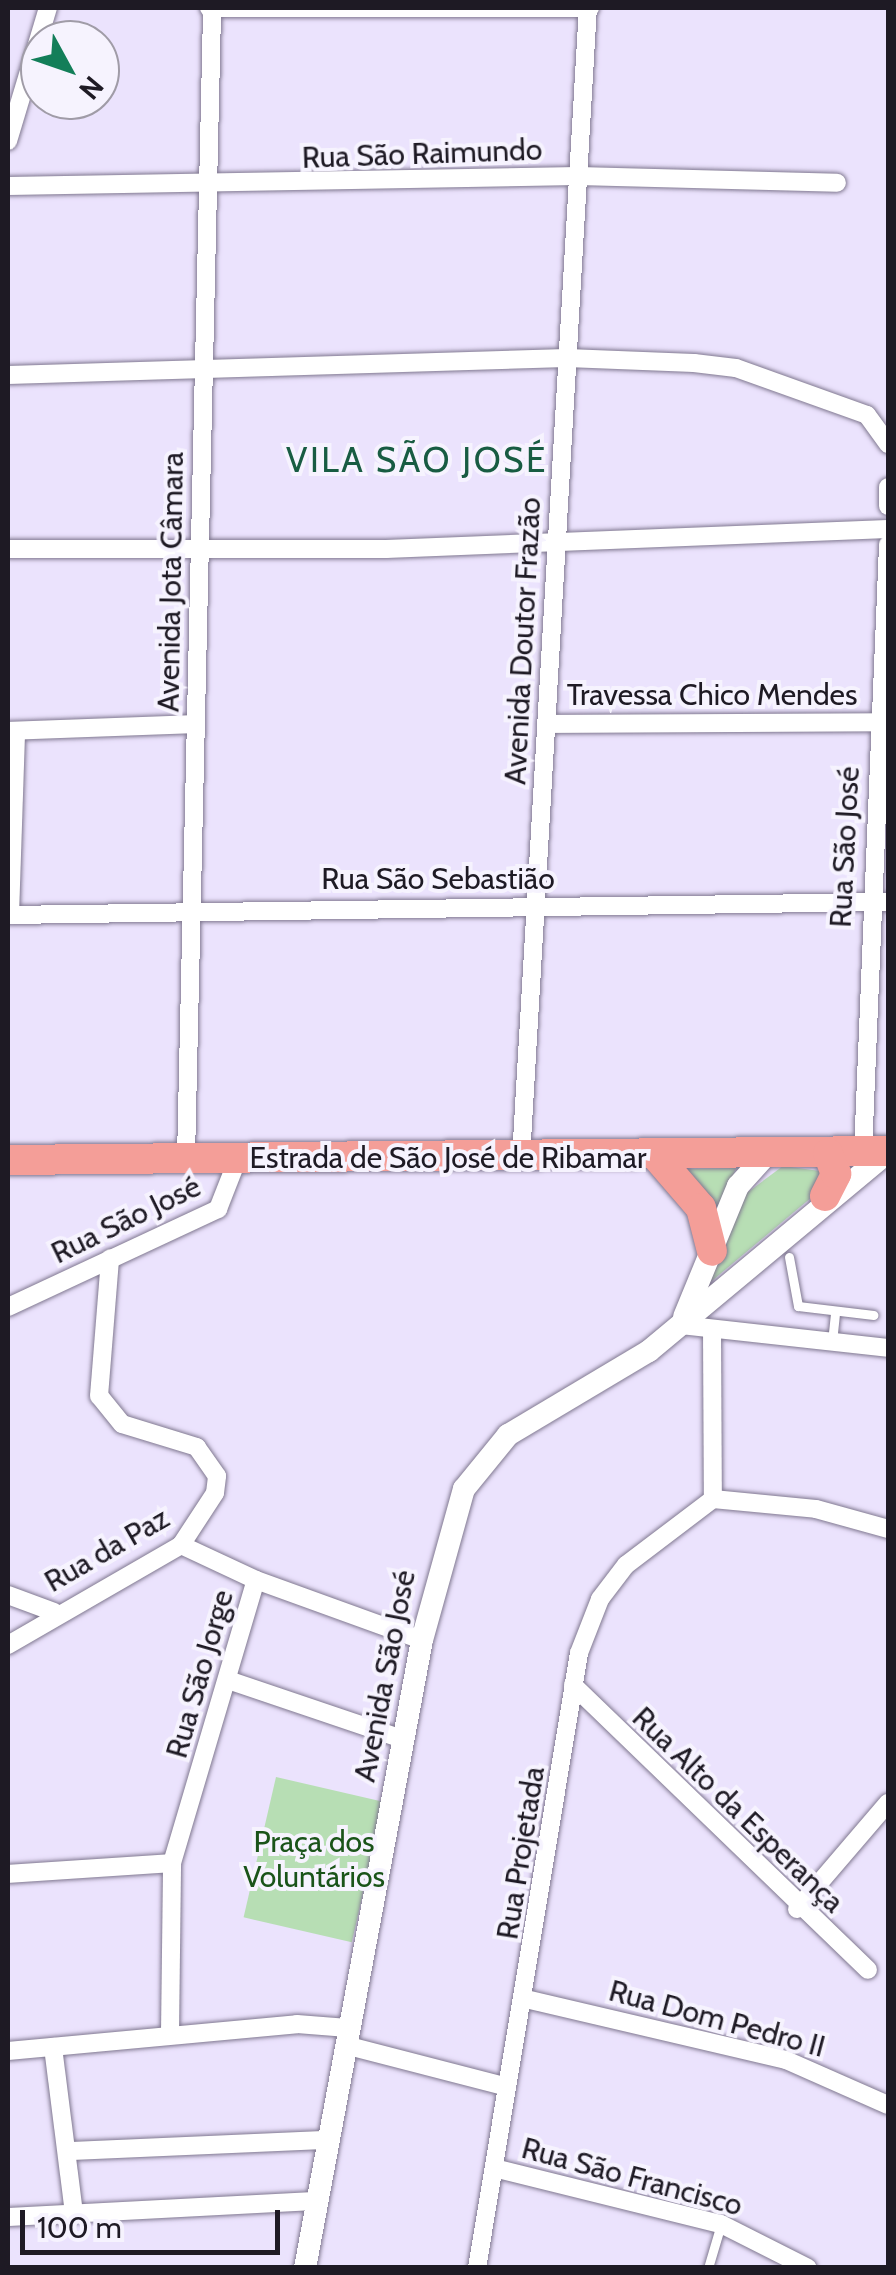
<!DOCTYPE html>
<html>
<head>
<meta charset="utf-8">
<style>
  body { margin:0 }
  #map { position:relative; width:896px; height:2275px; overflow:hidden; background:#ebe3fd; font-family:Cabin,sans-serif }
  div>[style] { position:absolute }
  .green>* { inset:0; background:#b7deb4; transform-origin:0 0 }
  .roads { filter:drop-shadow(0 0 2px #807890) drop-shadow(0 0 2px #807890) }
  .service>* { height:9px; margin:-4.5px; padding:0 4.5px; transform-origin:4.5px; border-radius:4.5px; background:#fff }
  .minor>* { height:18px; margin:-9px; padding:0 9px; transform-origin:9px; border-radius:9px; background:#fff }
  .tertiary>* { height:22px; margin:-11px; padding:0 11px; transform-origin:11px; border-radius:11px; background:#fff }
  .primary>* { height:30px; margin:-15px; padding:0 15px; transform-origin:15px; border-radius:15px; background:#f49e98 }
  span { translate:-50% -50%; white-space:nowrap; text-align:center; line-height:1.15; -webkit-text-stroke:8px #f6f3fe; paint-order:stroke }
  .street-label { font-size:30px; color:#1e1a24 }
  .park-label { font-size:30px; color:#1a5419 }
  .quarter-label { font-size:35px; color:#185c42; letter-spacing:2.5px }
  .frame { position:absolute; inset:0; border:10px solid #1e1a24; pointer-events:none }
  .north { position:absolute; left:20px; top:20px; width:100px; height:100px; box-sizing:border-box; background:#f6f3fe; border:2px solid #a09ca7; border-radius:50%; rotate:130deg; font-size:28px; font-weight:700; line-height:40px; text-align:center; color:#1e1a24 }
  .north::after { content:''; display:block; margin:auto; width:35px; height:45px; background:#137e59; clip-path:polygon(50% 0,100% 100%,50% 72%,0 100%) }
  .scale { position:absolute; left:20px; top:2210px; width:260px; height:45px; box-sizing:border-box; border:5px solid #1e1a24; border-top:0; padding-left:12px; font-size:30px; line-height:35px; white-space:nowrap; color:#1e1a24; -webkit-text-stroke:8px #f6f3fe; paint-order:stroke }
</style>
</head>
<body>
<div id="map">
  <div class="green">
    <i style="clip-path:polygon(783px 1166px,820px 1171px,812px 1197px,707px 1285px,744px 1195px)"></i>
    <i style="clip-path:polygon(736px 1168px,716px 1221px,679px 1169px)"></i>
    <i style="left:276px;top:1777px;width:111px;height:144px;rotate:13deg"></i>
  </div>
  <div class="roads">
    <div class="service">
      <i style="left:789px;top:1257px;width:50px;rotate:79.6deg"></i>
      <i style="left:798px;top:1306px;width:76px;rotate:6.8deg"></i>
      <i style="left:832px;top:1342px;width:29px;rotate:-84deg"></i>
      <i style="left:708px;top:2268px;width:46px;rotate:-73.5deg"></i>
    </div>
    <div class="minor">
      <i style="left:209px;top:8px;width:381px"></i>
      <i style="left:8px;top:141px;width:139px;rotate:-73.3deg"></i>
      <i style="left:8px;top:186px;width:570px;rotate:-1.01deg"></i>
      <i style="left:578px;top:176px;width:259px;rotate:1.5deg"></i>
      <i style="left:8px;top:375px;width:559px;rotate:-1.74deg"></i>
      <i style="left:567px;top:358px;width:127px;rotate:2.3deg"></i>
      <i style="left:694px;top:363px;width:42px;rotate:6.8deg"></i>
      <i style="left:736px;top:368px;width:139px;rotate:19.7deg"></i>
      <i style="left:867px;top:415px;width:36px;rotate:54deg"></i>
      <i style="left:888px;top:487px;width:19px;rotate:90deg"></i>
      <i style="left:8px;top:549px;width:378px"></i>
      <i style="left:386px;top:549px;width:502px;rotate:-2.28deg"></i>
      <i style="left:546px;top:724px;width:332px;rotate:-0.3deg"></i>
      <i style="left:8px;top:731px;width:187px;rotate:-2.1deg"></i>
      <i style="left:8px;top:915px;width:880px;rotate:-0.85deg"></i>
      <i style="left:10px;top:915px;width:183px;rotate:-88.1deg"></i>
      <i style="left:863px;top:1152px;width:608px;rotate:-87.64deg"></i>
      <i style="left:186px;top:1158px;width:1150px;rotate:-88.7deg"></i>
      <i style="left:521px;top:1158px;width:1152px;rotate:-86.67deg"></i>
      <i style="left:8px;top:1307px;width:232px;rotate:-25deg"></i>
      <i style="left:218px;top:1209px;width:55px;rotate:-68.6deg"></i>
      <i style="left:681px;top:1325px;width:208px;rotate:6.3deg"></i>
      <i style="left:712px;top:1330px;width:169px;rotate:89.7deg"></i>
      <i style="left:713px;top:1499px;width:103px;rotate:5.5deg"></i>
      <i style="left:816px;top:1509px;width:75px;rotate:15.5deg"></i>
      <i style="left:256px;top:1580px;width:177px;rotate:19.9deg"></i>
      <i style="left:8px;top:1595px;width:49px;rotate:20.3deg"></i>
      <i style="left:8px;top:1645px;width:200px;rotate:-30deg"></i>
      <i style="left:181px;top:1545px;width:62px;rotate:-56.8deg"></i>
      <i style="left:215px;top:1493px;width:17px;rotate:-83deg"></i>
      <i style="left:217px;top:1476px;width:35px;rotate:-125deg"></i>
      <i style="left:197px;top:1447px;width:78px;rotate:-163deg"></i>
      <i style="left:122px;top:1424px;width:36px;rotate:-129deg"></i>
      <i style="left:99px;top:1396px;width:138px;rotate:-85.4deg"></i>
      <i style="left:228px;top:1680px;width:184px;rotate:18.7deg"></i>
      <i style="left:573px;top:1685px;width:410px;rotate:44deg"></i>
      <i style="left:8px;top:1874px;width:164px;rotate:-3.8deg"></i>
      <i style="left:797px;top:1909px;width:140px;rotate:-49.4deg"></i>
      <i style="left:526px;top:1999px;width:267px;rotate:13.2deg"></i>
      <i style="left:786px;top:2060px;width:111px;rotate:23.8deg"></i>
      <i style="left:170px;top:2033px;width:170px;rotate:-89.3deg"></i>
      <i style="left:172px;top:1863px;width:295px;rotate:-73.5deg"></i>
      <i style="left:256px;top:1580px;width:83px;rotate:-155deg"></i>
      <i style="left:345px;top:2045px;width:167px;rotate:14.5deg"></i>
      <i style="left:53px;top:2047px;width:168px;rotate:82.8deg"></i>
      <i style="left:8px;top:2051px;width:290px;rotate:-5.3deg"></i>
      <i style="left:297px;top:2024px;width:51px;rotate:4.5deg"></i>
      <i style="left:69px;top:2151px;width:257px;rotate:-2.5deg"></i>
      <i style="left:494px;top:2168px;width:234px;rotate:13.9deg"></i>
      <i style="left:721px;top:2224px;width:97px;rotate:26.8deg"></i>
      <i style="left:8px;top:2217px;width:307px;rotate:-3deg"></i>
      <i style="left:477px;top:2268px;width:623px;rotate:-80.58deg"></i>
      <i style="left:579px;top:1653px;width:58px;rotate:-68.7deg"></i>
      <i style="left:600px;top:1599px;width:43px;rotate:-52.6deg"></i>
      <i style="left:626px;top:1565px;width:109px;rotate:-37.2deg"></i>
    </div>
    <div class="tertiary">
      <i style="left:684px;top:1317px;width:142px;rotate:-67.6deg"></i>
      <i style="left:738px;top:1186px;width:45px;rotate:-47.7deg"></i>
      <i style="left:305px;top:2268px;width:639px;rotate:-79.45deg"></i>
      <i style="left:422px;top:1640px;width:157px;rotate:-74.5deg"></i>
      <i style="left:464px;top:1489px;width:70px;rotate:-50.8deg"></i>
      <i style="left:508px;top:1435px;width:164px;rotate:-30.8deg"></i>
      <i style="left:649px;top:1351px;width:311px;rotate:-39.8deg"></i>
    </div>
    <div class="primary">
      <i style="left:657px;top:1157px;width:67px;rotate:49.2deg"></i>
      <i style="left:701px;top:1208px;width:44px;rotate:75.7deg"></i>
      <i style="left:8px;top:1160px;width:880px;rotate:-0.59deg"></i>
      <i style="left:825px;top:1196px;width:25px;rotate:-63deg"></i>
      <i style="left:836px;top:1174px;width:22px;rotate:-111deg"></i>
    </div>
  </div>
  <div class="street-label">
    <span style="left:422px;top:154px;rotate:-2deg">Rua São Raimundo</span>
    <span style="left:171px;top:582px;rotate:-89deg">Avenida Jota Câmara</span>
    <span style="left:523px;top:641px;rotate:-87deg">Avenida Doutor Frazão</span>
    <span style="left:712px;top:695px">Travessa Chico Mendes</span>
    <span style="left:845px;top:847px;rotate:-87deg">Rua São José</span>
    <span style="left:438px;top:879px">Rua São Sebastião</span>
    <span style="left:448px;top:1158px">Estrada de São José de Ribamar</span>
    <span style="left:126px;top:1220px;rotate:-26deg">Rua São José</span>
    <span style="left:107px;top:1550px;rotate:-30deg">Rua da Paz</span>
    <span style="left:200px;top:1674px;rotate:-74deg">Rua São Jorge</span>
    <span style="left:385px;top:1676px;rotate:-79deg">Avenida São José</span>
    <span style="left:738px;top:1810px;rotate:44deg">Rua Alto da Esperança</span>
    <span style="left:521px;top:1853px;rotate:-81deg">Rua Projetada</span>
    <span style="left:717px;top:2019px;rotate:15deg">Rua Dom Pedro II</span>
    <span style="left:632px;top:2177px;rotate:15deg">Rua São Francisco</span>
  </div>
  <div class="park-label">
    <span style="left:314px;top:1859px">Praça dos<br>Voluntários</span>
  </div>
  <div class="quarter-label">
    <span style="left:417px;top:460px">VILA SÃO JOSÉ</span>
  </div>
  <div class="frame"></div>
  <div class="north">N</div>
  <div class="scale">100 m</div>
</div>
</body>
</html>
